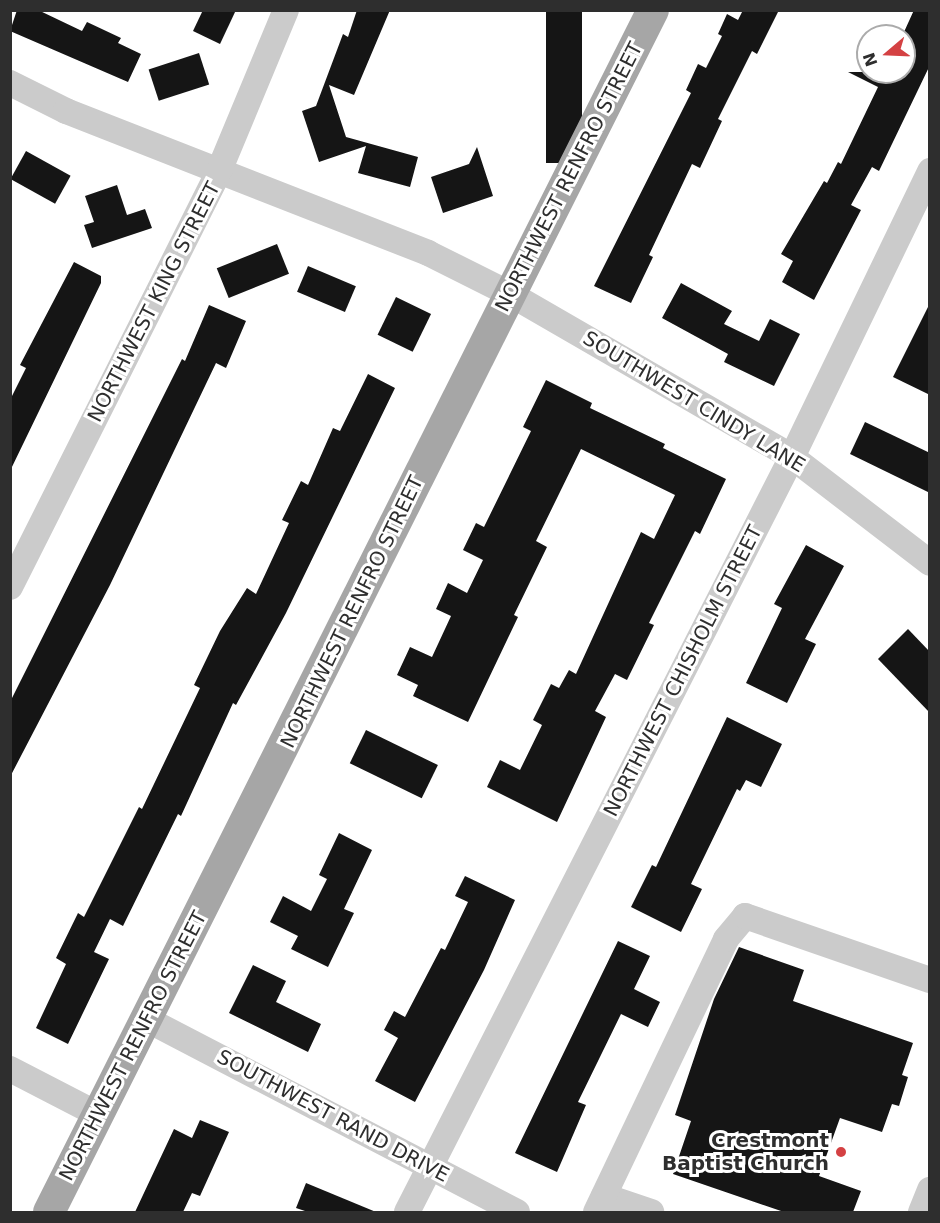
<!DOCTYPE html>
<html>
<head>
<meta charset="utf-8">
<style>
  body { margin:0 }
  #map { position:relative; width:940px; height:1223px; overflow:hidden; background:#fff; font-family:"DejaVu Sans",sans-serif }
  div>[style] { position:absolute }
  .building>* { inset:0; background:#151515; transform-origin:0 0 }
  .minor>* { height:26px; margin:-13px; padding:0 13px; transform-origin:13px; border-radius:13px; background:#cbcbcb }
  .major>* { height:32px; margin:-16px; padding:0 16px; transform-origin:16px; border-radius:16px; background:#a6a6a6 }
  .dots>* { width:16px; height:16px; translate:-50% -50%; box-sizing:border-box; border:3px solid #fff; border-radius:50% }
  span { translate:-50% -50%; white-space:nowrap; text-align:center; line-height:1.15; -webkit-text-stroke:6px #fff; paint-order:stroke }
  .street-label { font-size:20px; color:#2e2e2e }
  .poi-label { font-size:20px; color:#2e2e2e; font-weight:700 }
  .right { translate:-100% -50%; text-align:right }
  .frame { position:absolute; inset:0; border:12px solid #2e2e2e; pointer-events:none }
  .north { position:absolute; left:856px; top:24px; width:60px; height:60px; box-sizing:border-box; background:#fff; border:2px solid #ababab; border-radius:50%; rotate:251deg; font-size:16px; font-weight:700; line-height:24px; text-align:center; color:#2e2e2e }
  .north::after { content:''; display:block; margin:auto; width:21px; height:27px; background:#d44143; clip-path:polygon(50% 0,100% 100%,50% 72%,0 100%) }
</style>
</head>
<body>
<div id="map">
  <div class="building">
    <i style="clip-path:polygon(17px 10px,38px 10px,82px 31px,87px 22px,121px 38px,118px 43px,141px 54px,128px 82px,10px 31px)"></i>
    <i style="clip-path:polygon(203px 10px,236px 10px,220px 44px,193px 31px)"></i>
    <i style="clip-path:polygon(357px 10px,390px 10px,354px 95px,329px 85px,346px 137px,418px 157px,410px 187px,358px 173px,366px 146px,319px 162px,302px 111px,316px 106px,343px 34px,348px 37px)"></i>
    <i style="left:546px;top:10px;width:36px;height:153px"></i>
    <i style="clip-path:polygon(743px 10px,779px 10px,757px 54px,752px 51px,718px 119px,722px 121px,700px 168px,692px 164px,649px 255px,653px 257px,631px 303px,594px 286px,691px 93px,686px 90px,698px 64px,706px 68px,722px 36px,718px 34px,727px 14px,738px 20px)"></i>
    <i style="clip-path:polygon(914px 10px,930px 10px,930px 65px,879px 171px,872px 167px,851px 205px,861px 210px,814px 300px,782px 282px,793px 261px,781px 254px,824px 181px,827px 183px,838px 162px,841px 164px,878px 87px,848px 72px,904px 72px,904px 32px)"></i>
    <i style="left:199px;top:53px;width:33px;height:53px;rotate:72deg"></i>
    <i style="clip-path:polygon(477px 147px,493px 196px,443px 213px,431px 177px,469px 164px)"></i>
    <i style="left:26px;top:151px;width:51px;height:32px;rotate:29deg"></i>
    <i style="clip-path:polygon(117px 185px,127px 215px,145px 209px,152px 228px,92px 248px,84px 225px,94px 222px,85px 196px)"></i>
    <i style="left:277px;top:244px;width:32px;height:65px;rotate:68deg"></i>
    <i style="clip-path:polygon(74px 262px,101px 276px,101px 283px,10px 471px,10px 400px,26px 368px,20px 365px)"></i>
    <i style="left:308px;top:266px;width:52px;height:28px;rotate:23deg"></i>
    <i style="clip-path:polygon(681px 283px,732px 311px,724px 324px,759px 341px,770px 319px,800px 334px,774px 386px,724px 362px,728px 354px,662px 318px)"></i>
    <i style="left:396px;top:297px;width:39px;height:42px;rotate:26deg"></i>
    <i style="clip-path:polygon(930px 303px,930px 395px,893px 377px)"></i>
    <i style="clip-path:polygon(209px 305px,246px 321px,226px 368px,216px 363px,110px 585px,10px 777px,10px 702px,182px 359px,185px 361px)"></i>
    <i style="clip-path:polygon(368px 374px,395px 388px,286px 613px,236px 705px,233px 703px,181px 816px,178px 814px,123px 926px,110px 919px,94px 952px,109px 959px,68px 1044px,36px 1028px,66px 964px,56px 958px,78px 913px,84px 917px,139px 807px,142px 809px,200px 688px,194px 685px,220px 631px,247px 588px,256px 594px,289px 523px,282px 520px,301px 481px,308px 485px,333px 428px,340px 431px)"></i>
    <i style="clip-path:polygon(546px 380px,592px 403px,590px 408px,665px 444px,663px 448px,726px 479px,700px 534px,695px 531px,649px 623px,654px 625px,627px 680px,615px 674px,595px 711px,606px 717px,557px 822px,487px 787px,500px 760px,520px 770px,542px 725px,533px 720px,551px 684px,559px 688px,569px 670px,576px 674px,641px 532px,654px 539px,675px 495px,581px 449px,536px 541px,547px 547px,514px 615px,518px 617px,468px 722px,413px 696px,418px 685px,397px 675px,410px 647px,432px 657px,451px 616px,436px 609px,448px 583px,467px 593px,483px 560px,463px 550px,476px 523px,484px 527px,531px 431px,523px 427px)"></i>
    <i style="clip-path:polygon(865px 422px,930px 453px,930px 493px,850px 454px)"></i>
    <i style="clip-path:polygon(806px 545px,844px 566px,805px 639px,816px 644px,787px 703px,746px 683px,782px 608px,774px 604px)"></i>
    <i style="clip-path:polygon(908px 629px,930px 652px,930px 713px,878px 659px)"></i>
    <i style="clip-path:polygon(727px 717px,782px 744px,761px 787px,746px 780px,740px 791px,737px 789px,691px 884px,702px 889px,681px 932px,631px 907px,652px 865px,656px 867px)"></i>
    <i style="left:366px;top:730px;width:80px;height:37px;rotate:26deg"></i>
    <i style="clip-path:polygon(339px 833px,372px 850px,344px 909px,354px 913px,328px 967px,291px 949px,298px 936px,270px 922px,283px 896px,311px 911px,327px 879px,319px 875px)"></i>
    <i style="clip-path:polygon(465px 876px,515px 900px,484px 970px,415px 1102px,375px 1081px,398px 1038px,384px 1030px,394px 1011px,405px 1017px,441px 948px,445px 950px,468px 902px,455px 896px)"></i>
    <i style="clip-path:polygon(618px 941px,650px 956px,634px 989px,660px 1002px,648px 1027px,621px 1014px,578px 1102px,586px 1105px,557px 1172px,515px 1153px)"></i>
    <i style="clip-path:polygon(739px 947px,804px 970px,793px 1001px,913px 1043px,902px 1075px,908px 1077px,899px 1106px,892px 1104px,882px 1132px,840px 1118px,819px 1176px,861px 1191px,853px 1212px,784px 1212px,673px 1174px,691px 1121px,675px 1115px,714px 999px)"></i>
    <i style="clip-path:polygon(253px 965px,286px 981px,276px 1002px,321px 1024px,308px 1052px,229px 1013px)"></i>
    <i style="clip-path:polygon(200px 1120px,229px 1132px,200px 1196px,192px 1193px,183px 1212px,135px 1212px,174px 1129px,192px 1138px)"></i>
    <i style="clip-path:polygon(306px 1183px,376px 1212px,308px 1212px,296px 1208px)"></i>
  </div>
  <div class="minor">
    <i style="left:10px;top:83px;width:63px;rotate:26.6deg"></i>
    <i style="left:66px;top:111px;width:389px;rotate:21.4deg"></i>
    <i style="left:428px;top:253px;width:92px;rotate:26.6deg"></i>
    <i style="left:510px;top:294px;width:326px;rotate:30deg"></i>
    <i style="left:792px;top:457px;width:174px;rotate:37.5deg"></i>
    <i style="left:10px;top:587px;width:466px;rotate:-63.3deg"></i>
    <i style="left:219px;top:171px;width:174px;rotate:-67.4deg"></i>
    <i style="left:148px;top:1020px;width:416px;rotate:27.5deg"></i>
    <i style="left:10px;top:1069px;width:98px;rotate:27.3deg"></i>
    <i style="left:604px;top:1196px;width:50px;rotate:18.8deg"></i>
    <i style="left:407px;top:1212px;width:847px;rotate:-62.98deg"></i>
    <i style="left:792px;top:457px;width:318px;rotate:-64.2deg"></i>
    <i style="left:596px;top:1212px;width:302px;rotate:-64.5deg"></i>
    <i style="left:726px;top:939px;width:30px;rotate:-50deg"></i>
    <i style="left:745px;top:916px;width:196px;rotate:19.1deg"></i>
    <i style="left:921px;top:1212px;width:24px;rotate:-68deg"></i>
  </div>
  <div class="major">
    <i style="left:49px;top:1212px;width:1345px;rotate:-63.32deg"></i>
  </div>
  <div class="dots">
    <i style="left:841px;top:1152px;background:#d44143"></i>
  </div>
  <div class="street-label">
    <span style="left:569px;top:177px;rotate:-63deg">NORTHWEST RENFRO STREET</span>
    <span style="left:154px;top:302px;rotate:-63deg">NORTHWEST KING STREET</span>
    <span style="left:694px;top:402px;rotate:31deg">SOUTHWEST CINDY LANE</span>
    <span style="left:352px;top:612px;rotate:-64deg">NORTHWEST RENFRO STREET</span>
    <span style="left:683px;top:671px;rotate:-63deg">NORTHWEST CHISHOLM STREET</span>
    <span style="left:133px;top:1046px;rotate:-63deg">NORTHWEST RENFRO STREET</span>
    <span style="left:333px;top:1116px;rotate:28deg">SOUTHWEST RAND DRIVE</span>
  </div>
  <div class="poi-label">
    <span class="right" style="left:829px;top:1152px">Crestmont<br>Baptist Church</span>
  </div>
  <div class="frame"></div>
  <div class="north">N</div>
</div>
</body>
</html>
